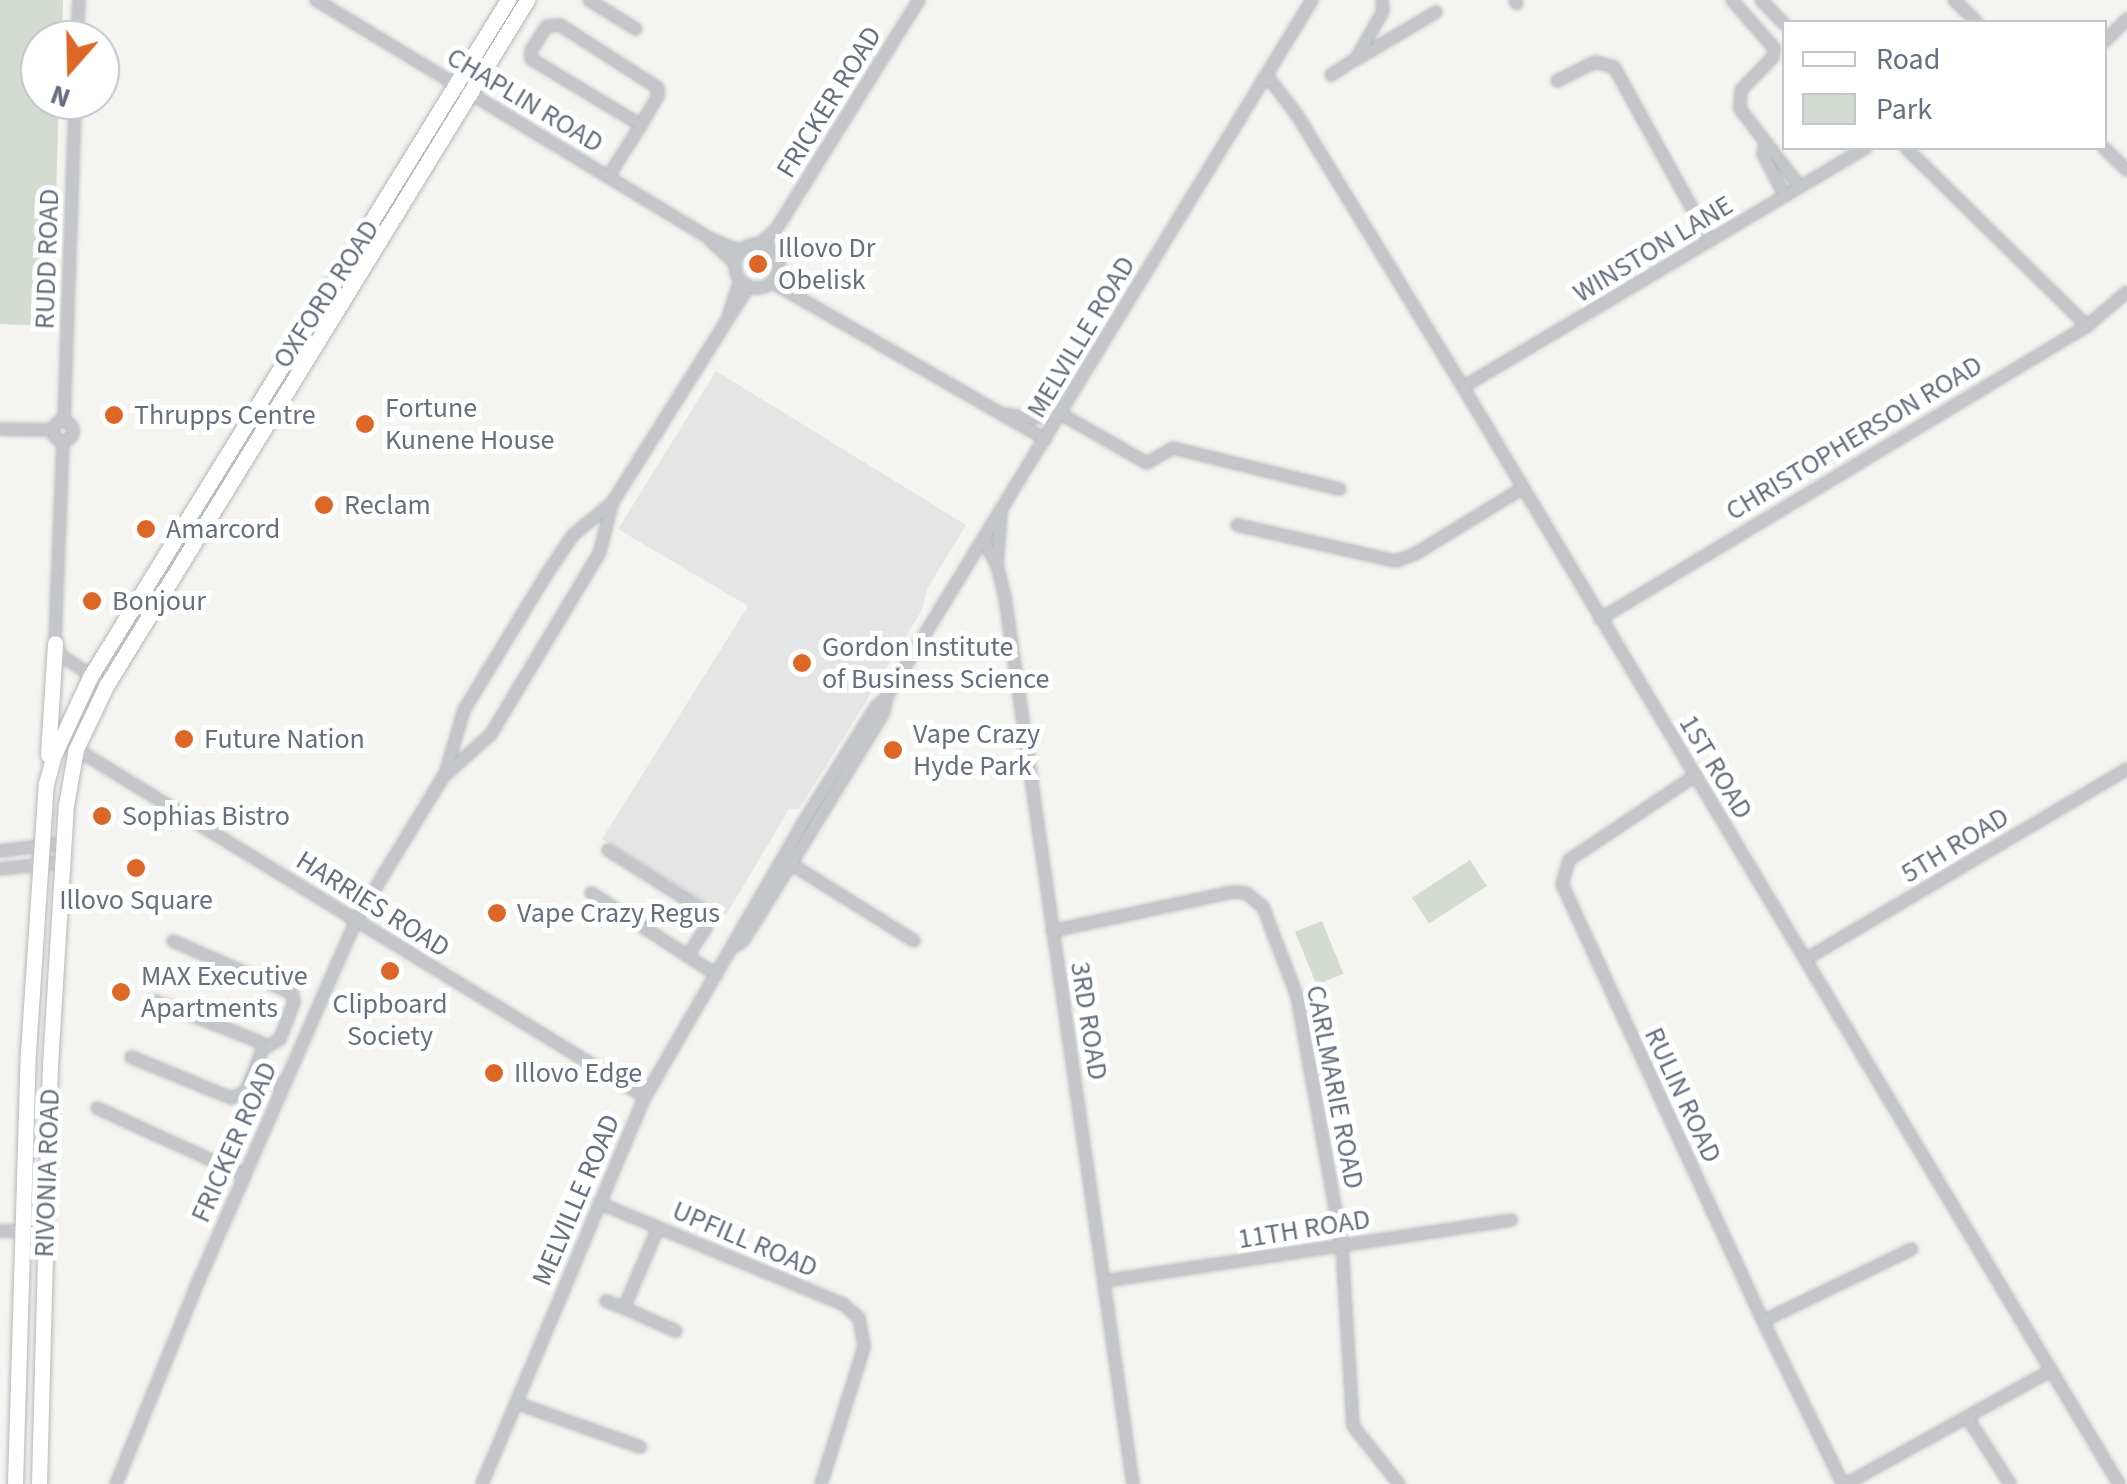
<!DOCTYPE html>
<html>
<head>
<meta charset="utf-8">
<style>
  body { margin:0 }
  #map { position:relative; width:2127px; height:1484px; overflow:hidden; background:#f4f4f0; font-family:"Source Sans 3",sans-serif }
  div>[style] { position:absolute }
  .built>* { inset:0; background:#e4e5e4 }
  .green>* { inset:0; background:#d4dbd1; transform-origin:0 0 }
  .roads { filter:drop-shadow(0 0 2px #b5b7bb) drop-shadow(0 0 2px #b5b7bb) }
  .minor>* { height:10px; margin:-5px; padding:0 5px; transform-origin:5px; border-radius:5px; background:#c4c6ca }
  .minor>.ring { margin:-5px; padding:0; box-sizing:content-box; background:none; border:10px solid #c4c6ca; border-radius:50% }
  .primary>* { height:15px; margin:-7.5px; padding:0 7.5px; transform-origin:7.5px; border-radius:7.5px; background:#fff }
  .dots>* { width:28px; height:28px; translate:-50% -50%; box-sizing:border-box; border:5px solid #fff; border-radius:50% }
  span { translate:-50% -50%; white-space:nowrap; text-align:center; line-height:1.15; -webkit-text-stroke:10px #fff; paint-order:stroke }
  .street-label { font-size:28px; color:#647080 }
  .poi-label { font-size:28px; color:#647080 }
  .left { translate:0 -50%; text-align:left }
  .legend { position:absolute; left:1782px; top:20px; width:325px; height:130px; box-sizing:border-box; background:#fff; border:2px solid #c1c6cc; margin:0; padding:12px 18px; list-style:none; font-size:30px; color:#647080 }
  .legend li { display:flex; align-items:center; gap:20px; height:50px }
  .legend b { width:50px; border:2px solid #c1c6cc }
  .north { position:absolute; left:20px; top:20px; width:100px; height:100px; box-sizing:border-box; background:#fff; border:2px solid #c1c6cc; border-radius:50%; rotate:200deg; font-size:28px; font-weight:700; line-height:40px; text-align:center; color:#647080 }
  .north::after { content:''; display:block; margin:auto; width:35px; height:45px; background:#dc6727; clip-path:polygon(50% 0,100% 100%,50% 72%,0 100%) }
</style>
</head>
<body>
<div id="map">
  <div class="built">
    <i style="clip-path:polygon(716px 371px,966px 525px,927px 589px,922px 610px,857px 716px,799px 809px,789px 809px,726px 915px,602px 839px,748px 606px,618px 529px)"></i>
  </div>
  <div class="green">
    <i style="clip-path:polygon(0 0,63px 0,62px 40px,40px 40px,40px 100px,59px 100px,52px 326px,0 324px)"></i>
    <i style="left:1470px;top:860px;width:31px;height:69px;rotate:57deg"></i>
    <i style="left:1322px;top:921px;width:57px;height:29px;rotate:68deg"></i>
  </div>
  <div class="roads">
    <div class="minor">
      <i style="left:316px;top:0;width:461px;rotate:31.2deg"></i>
      <i style="left:710px;top:239px;width:33px;rotate:21deg"></i>
      <i style="left:589px;top:0;width:55px;rotate:31.7deg"></i>
      <i style="left:1515px;top:0;width:4px;rotate:63deg"></i>
      <i style="left:1732px;top:0;width:64px;rotate:48.8deg"></i>
      <i style="left:1774px;top:48px;width:9px;rotate:96deg"></i>
      <i style="left:1773px;top:57px;width:46px;rotate:134.1deg"></i>
      <i style="left:1741px;top:90px;width:19px;rotate:93deg"></i>
      <i style="left:1740px;top:109px;width:98px;rotate:52.4deg"></i>
      <i style="left:1761px;top:0;width:33px;rotate:46deg"></i>
      <i style="left:1954px;top:0;width:32px;rotate:44deg"></i>
      <i style="left:77px;top:40px;width:40px;rotate:-87.1deg"></i>
      <i style="left:2104px;top:42px;width:33px;rotate:-45deg"></i>
      <i style="left:1357px;top:59px;width:92px;rotate:-30.7deg"></i>
      <i style="left:1331px;top:75px;width:30px;rotate:-33deg"></i>
      <i style="left:1356px;top:59px;width:55px;rotate:-60.6deg"></i>
      <i style="left:1383px;top:11px;width:11px;rotate:-95deg"></i>
      <i style="left:1268px;top:77px;width:48px;rotate:52.7deg"></i>
      <i style="left:1297px;top:115px;width:319px;rotate:58.6deg"></i>
      <i style="left:1463px;top:387px;width:1278px;rotate:59.12deg"></i>
      <i style="left:1557px;top:81px;width:42px;rotate:-26.6deg"></i>
      <i style="left:1595px;top:62px;width:20px;rotate:15deg"></i>
      <i style="left:1614px;top:67px;width:199px;rotate:61.1deg"></i>
      <i style="left:1764px;top:147px;width:7px;rotate:98deg"></i>
      <i style="left:1763px;top:154px;width:47px;rotate:62.4deg"></i>
      <i style="left:1906px;top:148px;width:254px;rotate:44.5deg"></i>
      <i style="left:2104px;top:148px;width:32px;rotate:44deg"></i>
      <i style="left:608px;top:177px;width:62px;rotate:-57.6deg"></i>
      <i style="left:641px;top:125px;width:34px;rotate:-60deg"></i>
      <i style="left:658px;top:96px;width:8px;rotate:-90deg"></i>
      <i style="left:658px;top:88px;width:117px;rotate:-147.3deg"></i>
      <i style="left:560px;top:25px;width:13px;rotate:176deg"></i>
      <i style="left:547px;top:26px;width:30px;rotate:123deg"></i>
      <i style="left:531px;top:51px;width:8px;rotate:90deg"></i>
      <i style="left:531px;top:59px;width:128px;rotate:31deg"></i>
      <i style="left:710px;top:240px;width:34px;rotate:43deg"></i>
      <i class="ring" style="left:735px;top:244px;width:34px;height:34px"></i>
      <i style="left:760px;top:244px;width:23px;rotate:-43deg"></i>
      <i style="left:777px;top:228px;width:269px;rotate:-58.1deg"></i>
      <i style="left:779px;top:272px;width:31px;rotate:48deg"></i>
      <i style="left:773px;top:283px;width:314px;rotate:29.8deg"></i>
      <i style="left:729px;top:314px;width:35px;rotate:-72deg"></i>
      <i style="left:1463px;top:387px;width:469px;rotate:-30.7deg"></i>
      <i style="left:1003px;top:414px;width:28px;rotate:8deg"></i>
      <i style="left:1031px;top:418px;width:30px;rotate:-8deg"></i>
      <i style="left:1061px;top:414px;width:99px;rotate:29.7deg"></i>
      <i style="left:1147px;top:463px;width:30px;rotate:-30deg"></i>
      <i style="left:1173px;top:448px;width:172px;rotate:13.8deg"></i>
      <i class="ring" style="left:53px;top:421px;width:10px;height:10px"></i>
      <i style="left:64px;top:421px;width:321px;rotate:-88deg"></i>
      <i style="left:0;top:429px;width:53px;rotate:1.1deg"></i>
      <i style="left:63px;top:441px;width:202px;rotate:92.3deg"></i>
      <i style="left:55px;top:643px;width:13px;rotate:63deg"></i>
      <i style="left:61px;top:655px;width:55px;rotate:34.6deg"></i>
      <i style="left:1237px;top:525px;width:163px;rotate:12.8deg"></i>
      <i style="left:1396px;top:561px;width:20px;rotate:-20deg"></i>
      <i style="left:1415px;top:554px;width:127px;rotate:-31.4deg"></i>
      <i style="left:983px;top:539px;width:30px;rotate:62deg"></i>
      <i style="left:997px;top:565px;width:33px;rotate:76deg"></i>
      <i style="left:1005px;top:597px;width:896px;rotate:81.79deg"></i>
      <i style="left:997px;top:565px;width:53px;rotate:-85.7deg"></i>
      <i style="left:1600px;top:619px;width:568px;rotate:-31.03deg"></i>
      <i style="left:2087px;top:326px;width:52px;rotate:-40.4deg"></i>
      <i style="left:76px;top:749px;width:667px;rotate:31.45deg"></i>
      <i style="left:446px;top:771px;width:64px;rotate:-73.6deg"></i>
      <i style="left:464px;top:710px;width:158px;rotate:-58.7deg"></i>
      <i style="left:546px;top:575px;width:48px;rotate:-56deg"></i>
      <i style="left:573px;top:535px;width:50px;rotate:-39.4deg"></i>
      <i style="left:1696px;top:775px;width:153px;rotate:146.2deg"></i>
      <i style="left:1569px;top:860px;width:25px;rotate:106deg"></i>
      <i style="left:1562px;top:884px;width:481px;rotate:65.3deg"></i>
      <i style="left:1763px;top:1321px;width:182px;rotate:63.9deg"></i>
      <i style="left:608px;top:850px;width:117px;rotate:32.1deg"></i>
      <i style="left:707px;top:912px;width:15px;rotate:94deg"></i>
      <i style="left:706px;top:927px;width:34px;rotate:122deg"></i>
      <i style="left:0;top:851px;width:66px;rotate:-6.9deg"></i>
      <i style="left:791px;top:864px;width:145px;rotate:32deg"></i>
      <i style="left:0;top:869px;width:64px;rotate:-6.2deg"></i>
      <i style="left:591px;top:893px;width:150px;rotate:33.1deg"></i>
      <i style="left:1052px;top:931px;width:184px;rotate:-12.2deg"></i>
      <i style="left:1232px;top:892px;width:14px;rotate:4deg"></i>
      <i style="left:1246px;top:893px;width:22px;rotate:39deg"></i>
      <i style="left:1263px;top:907px;width:95px;rotate:69.1deg"></i>
      <i style="left:1297px;top:996px;width:254px;rotate:79.8deg"></i>
      <i style="left:1342px;top:1246px;width:180px;rotate:86.5deg"></i>
      <i style="left:1353px;top:1426px;width:74px;rotate:51.6deg"></i>
      <i style="left:173px;top:941px;width:130px;rotate:23.6deg"></i>
      <i style="left:292px;top:993px;width:9px;rotate:77deg"></i>
      <i style="left:294px;top:1002px;width:40px;rotate:111deg"></i>
      <i style="left:280px;top:1039px;width:21px;rotate:149deg"></i>
      <i style="left:735px;top:946px;width:9px;rotate:-32deg"></i>
      <i style="left:743px;top:941px;width:91px;rotate:-58.1deg"></i>
      <i style="left:791px;top:864px;width:178px;rotate:-58.5deg"></i>
      <i style="left:884px;top:712px;width:13px;rotate:-81deg"></i>
      <i style="left:1806px;top:959px;width:373px;rotate:-30.6deg"></i>
      <i style="left:131px;top:1057px;width:108px;rotate:22.3deg"></i>
      <i style="left:231px;top:1098px;width:15px;rotate:-23deg"></i>
      <i style="left:245px;top:1092px;width:20px;rotate:-66deg"></i>
      <i style="left:253px;top:1074px;width:26px;rotate:-69deg"></i>
      <i style="left:262px;top:1050px;width:8px;rotate:-104deg"></i>
      <i style="left:260px;top:1042px;width:113px;rotate:-158.7deg"></i>
      <i style="left:253px;top:1074px;width:32px;rotate:22deg"></i>
      <i style="left:97px;top:1108px;width:162px;rotate:24.5deg"></i>
      <i style="left:599px;top:1203px;width:264px;rotate:22.5deg"></i>
      <i style="left:843px;top:1304px;width:21px;rotate:41deg"></i>
      <i style="left:859px;top:1318px;width:29px;rotate:80deg"></i>
      <i style="left:864px;top:1347px;width:144px;rotate:107.4deg"></i>
      <i style="left:658px;top:1228px;width:87px;rotate:113deg"></i>
      <i style="left:624px;top:1308px;width:57px;rotate:23.9deg"></i>
      <i style="left:0;top:1231px;width:46px"></i>
      <i style="left:1104px;top:1281px;width:412px;rotate:-8.5deg"></i>
      <i style="left:606px;top:1301px;width:19px;rotate:21deg"></i>
      <i style="left:1763px;top:1321px;width:165px;rotate:-25.8deg"></i>
      <i style="left:516px;top:1403px;width:132px;rotate:19.5deg"></i>
      <i style="left:1967px;top:1417px;width:80px;rotate:57.3deg"></i>
      <i style="left:116px;top:1484px;width:220px;rotate:-67.9deg"></i>
      <i style="left:199px;top:1280px;width:393px;rotate:-66.4deg"></i>
      <i style="left:356px;top:920px;width:167px;rotate:-58.7deg"></i>
      <i style="left:443px;top:777px;width:64px;rotate:-41.9deg"></i>
      <i style="left:491px;top:734px;width:212px;rotate:-59.1deg"></i>
      <i style="left:600px;top:552px;width:50px;rotate:-76.2deg"></i>
      <i style="left:612px;top:503px;width:255px;rotate:-57.8deg"></i>
      <i style="left:482px;top:1484px;width:420px;rotate:-67.2deg"></i>
      <i style="left:645px;top:1097px;width:310px;rotate:-60deg"></i>
      <i style="left:800px;top:828px;width:143px;rotate:-57.9deg"></i>
      <i style="left:876px;top:707px;width:13px;rotate:-42deg"></i>
      <i style="left:886px;top:698px;width:818px;rotate:-58.6deg"></i>
      <i style="left:1846px;top:1484px;width:235px;rotate:-29deg"></i>
    </div>
    <div class="primary">
      <i style="left:48px;top:755px;width:112px;rotate:-86.4deg"></i>
      <i style="left:15px;top:1484px;width:432px;rotate:-88.3deg"></i>
      <i style="left:28px;top:1052px;width:269px;rotate:-86.2deg"></i>
      <i style="left:46px;top:784px;width:28px;rotate:-75deg"></i>
      <i style="left:53px;top:757px;width:88px;rotate:-65.2deg"></i>
      <i style="left:90px;top:677px;width:796px;rotate:-58.31deg"></i>
      <i style="left:39px;top:1484px;width:419px;rotate:-88.5deg"></i>
      <i style="left:50px;top:1065px;width:260px;rotate:-86.5deg"></i>
      <i style="left:66px;top:805px;width:57px;rotate:-79.9deg"></i>
      <i style="left:76px;top:749px;width:70px;rotate:-64.5deg"></i>
      <i style="left:106px;top:686px;width:805px;rotate:-58.46deg"></i>
    </div>
  </div>
  <div class="dots">
    <i style="left:758px;top:264px;background:#dc6727"></i>
    <i style="left:114px;top:415px;background:#dc6727"></i>
    <i style="left:365px;top:424px;background:#dc6727"></i>
    <i style="left:324px;top:505px;background:#dc6727"></i>
    <i style="left:146px;top:529px;background:#dc6727"></i>
    <i style="left:92px;top:601px;background:#dc6727"></i>
    <i style="left:802px;top:663px;background:#dc6727"></i>
    <i style="left:184px;top:739px;background:#dc6727"></i>
    <i style="left:893px;top:750px;background:#dc6727"></i>
    <i style="left:102px;top:816px;background:#dc6727"></i>
    <i style="left:136px;top:868px;background:#dc6727"></i>
    <i style="left:497px;top:913px;background:#dc6727"></i>
    <i style="left:390px;top:971px;background:#dc6727"></i>
    <i style="left:121px;top:992px;background:#dc6727"></i>
    <i style="left:494px;top:1073px;background:#dc6727"></i>
  </div>
  <div class="street-label">
    <span style="left:525px;top:100px;rotate:31deg">CHAPLIN ROAD</span>
    <span style="left:829px;top:102px;rotate:-58deg">FRICKER ROAD</span>
    <span style="left:1653px;top:249px;rotate:-31deg">WINSTON LANE</span>
    <span style="left:47px;top:259px;rotate:-88deg">RUDD ROAD</span>
    <span style="left:326px;top:294px;rotate:-57deg">OXFORD ROAD</span>
    <span style="left:1081px;top:337px;rotate:-59deg">MELVILLE ROAD</span>
    <span style="left:1854px;top:438px;rotate:-31deg">CHRISTOPHERSON ROAD</span>
    <span style="left:1716px;top:767px;rotate:59deg">1ST ROAD</span>
    <span style="left:1955px;top:845px;rotate:-31deg">5TH ROAD</span>
    <span style="left:373px;top:904px;rotate:32deg">HARRIES ROAD</span>
    <span style="left:1089px;top:1021px;rotate:81deg">3RD ROAD</span>
    <span style="left:1335px;top:1087px;rotate:79deg">CARLMARIE ROAD</span>
    <span style="left:1683px;top:1095px;rotate:65deg">RULIN ROAD</span>
    <span style="left:234px;top:1142px;rotate:-66deg">FRICKER ROAD</span>
    <span style="left:47px;top:1173px;rotate:-88deg">RIVONIA ROAD</span>
    <span style="left:576px;top:1200px;rotate:-67deg">MELVILLE ROAD</span>
    <span style="left:1304px;top:1229px;rotate:-9deg">11TH ROAD</span>
    <span style="left:745px;top:1239px;rotate:23deg">UPFILL ROAD</span>
  </div>
  <div class="poi-label">
    <span class="left" style="left:778px;top:264px">Illovo Dr<br>Obelisk</span>
    <span class="left" style="left:385px;top:424px">Fortune<br>Kunene House</span>
    <span class="left" style="left:134px;top:415px">Thrupps Centre</span>
    <span class="left" style="left:344px;top:505px">Reclam</span>
    <span class="left" style="left:166px;top:529px">Amarcord</span>
    <span class="left" style="left:112px;top:601px">Bonjour</span>
    <span class="left" style="left:822px;top:663px">Gordon Institute<br>of Business Science</span>
    <span class="left" style="left:913px;top:750px">Vape Crazy<br>Hyde Park</span>
    <span class="left" style="left:204px;top:739px">Future Nation</span>
    <span class="left" style="left:122px;top:816px">Sophias Bistro</span>
    <span style="left:136px;top:900px">Illovo Square</span>
    <span class="left" style="left:517px;top:913px">Vape Crazy Regus</span>
    <span class="left" style="left:141px;top:992px">MAX Executive<br>Apartments</span>
    <span style="left:390px;top:1020px">Clipboard<br>Society</span>
    <span class="left" style="left:514px;top:1073px">Illovo Edge</span>
  </div>
  <ul class="legend">
  <li><b style="height:12px;background:#fff"></b>Road</li>
  <li><b style="height:28px;background:#d4dbd1"></b>Park</li>
  </ul>
  <div class="north">N</div>
</div>
</body>
</html>
